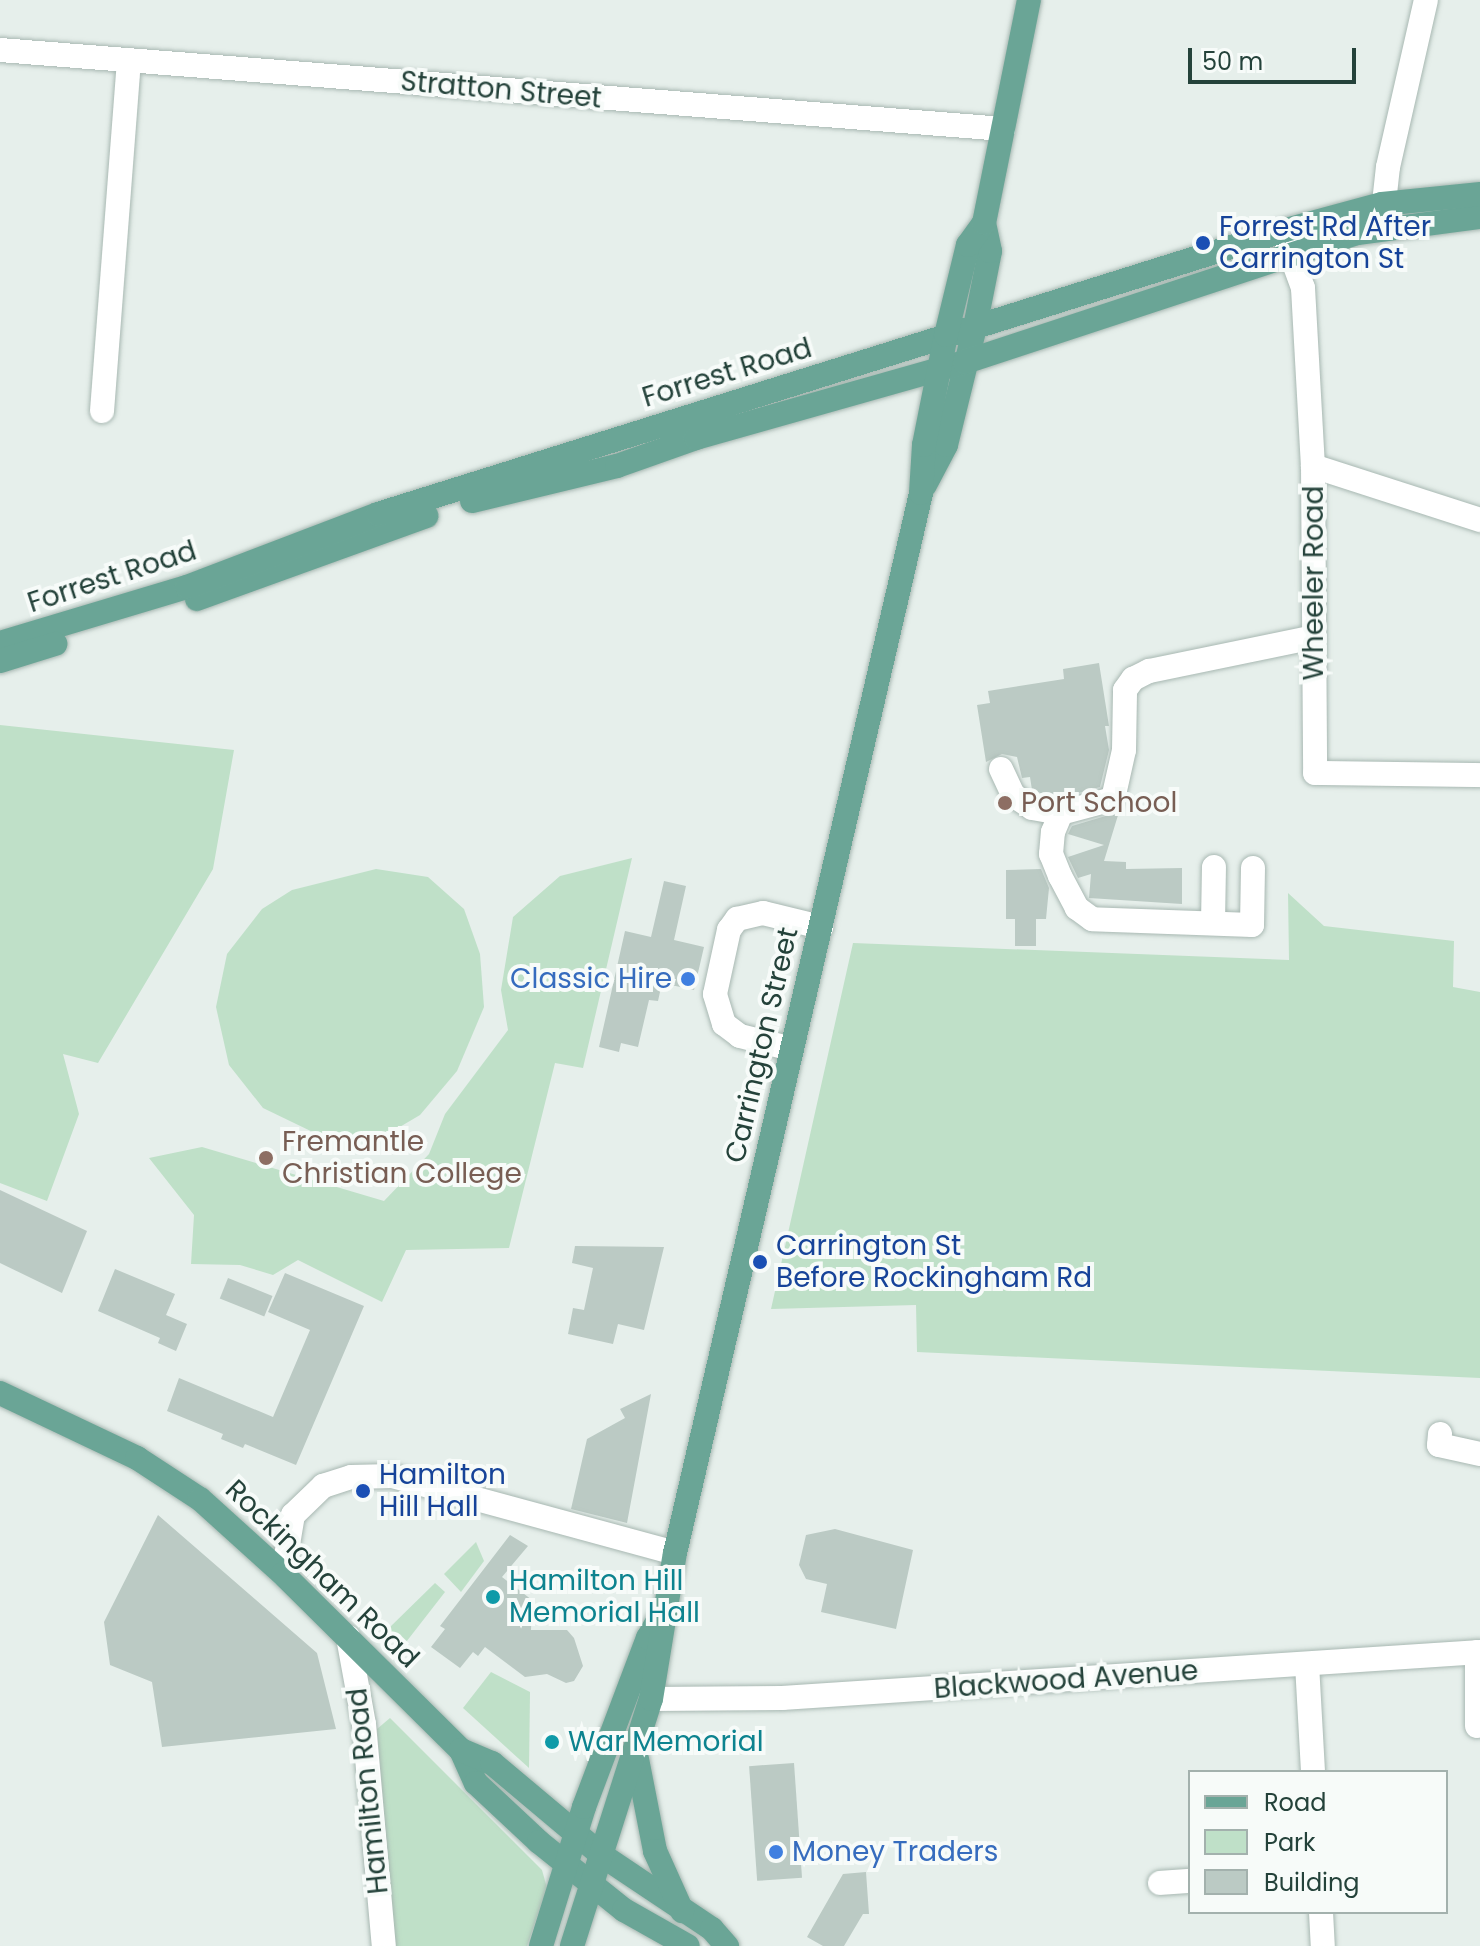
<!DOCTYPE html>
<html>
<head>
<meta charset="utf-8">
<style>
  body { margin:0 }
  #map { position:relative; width:1480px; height:1946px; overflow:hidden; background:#e6efeb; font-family:Poppins,sans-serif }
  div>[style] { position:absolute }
  .green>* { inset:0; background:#bfe0c8 }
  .building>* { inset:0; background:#bbcac4; transform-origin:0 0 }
  .roads { filter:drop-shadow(0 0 2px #a8b8b2) drop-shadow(0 0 2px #a8b8b2) }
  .minor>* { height:24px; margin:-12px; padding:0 12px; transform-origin:12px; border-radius:12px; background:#fff }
  .major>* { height:24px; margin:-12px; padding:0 12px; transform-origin:12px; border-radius:12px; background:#6aa596 }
  .dots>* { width:22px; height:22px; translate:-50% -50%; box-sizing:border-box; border:4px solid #f7fbf9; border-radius:50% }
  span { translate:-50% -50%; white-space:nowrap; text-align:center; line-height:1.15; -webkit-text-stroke:8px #f7fbf9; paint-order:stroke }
  .street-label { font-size:28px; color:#24423a }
  .transit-label { font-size:28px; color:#164399 }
  .left { translate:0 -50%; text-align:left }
  .education-label { font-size:28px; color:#785e54 }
  .shop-label { font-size:28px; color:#366cbe }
  .right { translate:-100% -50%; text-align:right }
  .culture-label { font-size:28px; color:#0d838f }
  .legend { position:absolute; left:1188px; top:1770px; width:260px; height:144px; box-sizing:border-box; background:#f7fbf9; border:2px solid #a3b1ad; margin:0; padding:10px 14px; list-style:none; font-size:24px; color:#24423a }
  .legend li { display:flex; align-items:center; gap:16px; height:40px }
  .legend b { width:40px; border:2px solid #a3b1ad }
  .scale { position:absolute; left:1188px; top:48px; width:168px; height:36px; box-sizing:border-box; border:4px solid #24423a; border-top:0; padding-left:10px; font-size:24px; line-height:28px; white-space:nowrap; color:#24423a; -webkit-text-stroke:6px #f7fbf9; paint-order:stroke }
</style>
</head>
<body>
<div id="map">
  <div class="green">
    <i style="clip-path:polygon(0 725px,234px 750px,213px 869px,98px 1063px,63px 1054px,79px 1114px,47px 1201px,0 1183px)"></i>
    <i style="clip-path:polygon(632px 858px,583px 1068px,555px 1063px,509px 1248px,406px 1250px,382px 1302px,298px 1260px,273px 1275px,240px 1265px,191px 1264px,194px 1215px,149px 1158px,202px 1147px,384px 1201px,429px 1154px,445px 1114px,508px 1030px,501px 990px,513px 917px,560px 876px)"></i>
    <i style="clip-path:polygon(376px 869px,428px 877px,464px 909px,480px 954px,484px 1007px,457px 1071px,420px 1115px,376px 1141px,321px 1136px,263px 1108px,229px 1065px,216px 1007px,227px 954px,262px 909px,292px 890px)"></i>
    <i style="clip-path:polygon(1288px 893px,1324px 926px,1454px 941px,1453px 987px,1480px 992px,1480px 1378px,917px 1352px,916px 1305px,771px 1309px,853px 943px,1289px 960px)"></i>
    <i style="clip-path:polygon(476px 1542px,484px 1561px,461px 1592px,444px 1574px)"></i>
    <i style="clip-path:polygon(435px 1583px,445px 1592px,403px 1646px,388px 1629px)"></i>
    <i style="clip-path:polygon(491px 1672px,530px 1692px,529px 1768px,463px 1708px)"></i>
    <i style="clip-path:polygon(390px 1718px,542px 1870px,547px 1888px,527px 1946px,395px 1946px,377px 1729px)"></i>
  </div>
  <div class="building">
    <i style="clip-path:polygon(1099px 663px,1109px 726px,1105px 726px,1109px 750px,1100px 787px,1060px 798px,1046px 795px,1032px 790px,1030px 777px,1022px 778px,1017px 757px,1002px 754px,986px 762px,977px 705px,990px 703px,988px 691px,1064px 679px,1063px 669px)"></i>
    <i style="clip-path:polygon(1119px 812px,1104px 861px,1126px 862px,1126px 869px,1182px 868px,1182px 904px,1089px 898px,1091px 874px,1078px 878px,1068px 857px,1104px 845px,1068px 834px,1072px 826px)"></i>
    <i style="clip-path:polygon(1041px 869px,1049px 888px,1046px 919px,1036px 919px,1036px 946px,1015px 946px,1015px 919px,1006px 919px,1006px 870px)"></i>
    <i style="clip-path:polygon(664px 881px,686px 886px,674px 940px,704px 947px,694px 990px,662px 983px,658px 1001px,649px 1000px,638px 1047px,621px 1043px,619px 1052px,599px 1047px,625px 931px,651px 937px)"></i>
    <i style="clip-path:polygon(0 1190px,87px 1231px,62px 1293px,0 1263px)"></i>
    <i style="clip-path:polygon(575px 1246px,664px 1247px,644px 1330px,618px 1324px,613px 1344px,568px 1334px,573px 1308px,584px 1310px,593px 1268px,572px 1263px)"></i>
    <i style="clip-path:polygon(115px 1269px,175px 1294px,166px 1315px,187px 1324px,176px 1351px,158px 1343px,160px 1338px,98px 1311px)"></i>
    <i style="clip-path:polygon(285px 1273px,364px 1306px,296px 1465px,245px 1444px,243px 1448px,221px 1439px,223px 1434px,167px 1411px,179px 1378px,273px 1417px,310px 1330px,268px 1312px)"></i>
    <i style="left:228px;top:1278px;width:48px;height:22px;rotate:22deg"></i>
    <i style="clip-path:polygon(651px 1394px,627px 1523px,571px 1509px,587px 1439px,625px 1418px,620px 1409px)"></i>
    <i style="clip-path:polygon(158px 1515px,317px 1653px,336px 1729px,162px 1747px,152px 1682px,110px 1665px,104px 1622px)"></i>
    <i style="clip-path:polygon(835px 1529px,913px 1550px,896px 1629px,821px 1612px,827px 1584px,806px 1579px,799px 1565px,806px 1535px)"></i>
    <i style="clip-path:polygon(510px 1535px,528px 1546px,502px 1577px,532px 1600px,531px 1630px,567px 1630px,574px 1638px,583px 1666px,574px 1681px,566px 1683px,547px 1674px,525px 1677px,485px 1647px,478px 1656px,473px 1652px,460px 1668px,431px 1647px,445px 1629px,440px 1626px)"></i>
    <i style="left:794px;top:1763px;width:115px;height:45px;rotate:86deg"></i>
    <i style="clip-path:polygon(866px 1872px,869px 1914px,863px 1914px,844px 1946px,823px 1946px,807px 1937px,843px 1874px)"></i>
  </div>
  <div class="roads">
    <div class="minor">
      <i style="left:0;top:50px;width:1006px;rotate:4.5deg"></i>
      <i style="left:1382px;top:221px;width:54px;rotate:-83.7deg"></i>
      <i style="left:1388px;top:167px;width:171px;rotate:-77.2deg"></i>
      <i style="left:1284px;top:236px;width:55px;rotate:69.9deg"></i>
      <i style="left:1303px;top:288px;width:178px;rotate:86.8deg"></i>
      <i style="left:1313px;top:466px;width:307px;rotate:89.6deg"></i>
      <i style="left:1315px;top:773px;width:165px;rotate:0.7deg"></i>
      <i style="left:102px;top:411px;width:352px;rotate:-85.6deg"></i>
      <i style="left:1313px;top:466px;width:176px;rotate:17.9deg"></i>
      <i style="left:1001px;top:769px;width:29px;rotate:65deg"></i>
      <i style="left:1013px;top:795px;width:23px;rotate:34deg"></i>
      <i style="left:1032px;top:808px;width:29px;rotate:10deg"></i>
      <i style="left:1253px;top:868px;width:57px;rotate:91deg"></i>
      <i style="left:1252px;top:925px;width:160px;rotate:-177.9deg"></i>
      <i style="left:1092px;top:919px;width:19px;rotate:-144deg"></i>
      <i style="left:1077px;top:908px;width:36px;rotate:-118deg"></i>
      <i style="left:1060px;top:876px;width:24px;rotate:-112deg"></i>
      <i style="left:1051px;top:854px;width:22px;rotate:-85deg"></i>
      <i style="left:1053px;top:832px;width:21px;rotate:-67deg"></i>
      <i style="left:1061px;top:813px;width:54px;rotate:-15.1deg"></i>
      <i style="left:1113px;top:799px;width:50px;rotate:-77.3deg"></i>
      <i style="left:1124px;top:750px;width:60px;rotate:-89deg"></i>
      <i style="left:1125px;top:690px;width:14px;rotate:-54deg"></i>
      <i style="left:1133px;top:679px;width:18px;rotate:-27deg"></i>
      <i style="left:1149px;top:671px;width:168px;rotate:-11.6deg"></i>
      <i style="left:1213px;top:923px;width:56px;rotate:-89deg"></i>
      <i style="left:792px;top:1049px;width:54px;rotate:-166deg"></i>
      <i style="left:740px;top:1036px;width:20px;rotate:-143deg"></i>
      <i style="left:724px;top:1024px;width:31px;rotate:-107deg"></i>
      <i style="left:715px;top:994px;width:66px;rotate:-77.7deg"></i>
      <i style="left:729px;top:930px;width:14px;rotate:-54deg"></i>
      <i style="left:737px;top:919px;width:27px;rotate:-13deg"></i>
      <i style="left:763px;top:913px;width:60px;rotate:13.6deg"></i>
      <i style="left:1440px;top:1434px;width:11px;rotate:95deg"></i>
      <i style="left:1439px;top:1445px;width:42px;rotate:12.4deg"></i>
      <i style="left:283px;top:1574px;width:60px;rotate:-80.4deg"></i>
      <i style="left:293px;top:1515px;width:42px;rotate:-44deg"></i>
      <i style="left:323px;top:1486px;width:29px;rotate:-18deg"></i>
      <i style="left:351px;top:1477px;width:41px;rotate:-1.4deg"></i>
      <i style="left:392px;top:1476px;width:293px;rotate:15.2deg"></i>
      <i style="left:348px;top:1637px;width:88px;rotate:79.6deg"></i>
      <i style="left:364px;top:1724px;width:223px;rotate:84.9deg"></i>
      <i style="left:1307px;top:1664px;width:108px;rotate:86.8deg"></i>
      <i style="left:651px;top:1699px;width:131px;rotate:-0.4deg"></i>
      <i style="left:782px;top:1698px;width:700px;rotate:-3.77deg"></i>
      <i style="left:1477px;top:1726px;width:74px;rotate:-90deg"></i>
      <i style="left:1160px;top:1883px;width:30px;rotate:-4deg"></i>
      <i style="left:1321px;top:1912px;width:34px;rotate:87deg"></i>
    </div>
    <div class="major">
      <i style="left:925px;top:485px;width:45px;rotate:-62.3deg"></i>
      <i style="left:946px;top:445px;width:122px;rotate:-76.2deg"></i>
      <i style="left:975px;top:327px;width:77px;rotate:-78.8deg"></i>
      <i style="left:990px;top:251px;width:29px;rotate:-102deg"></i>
      <i style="left:472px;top:501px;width:149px;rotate:-13.6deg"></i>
      <i style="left:617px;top:466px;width:84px;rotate:-19.5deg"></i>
      <i style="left:696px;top:438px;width:280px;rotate:-15.8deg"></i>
      <i style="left:965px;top:362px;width:414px;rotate:-18.2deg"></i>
      <i style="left:1358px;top:233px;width:123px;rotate:-7.5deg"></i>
      <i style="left:197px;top:599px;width:244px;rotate:-19.9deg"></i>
      <i style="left:0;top:643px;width:195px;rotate:-16.7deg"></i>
      <i style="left:187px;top:587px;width:204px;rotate:-20.9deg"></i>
      <i style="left:378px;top:514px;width:947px;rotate:-17.38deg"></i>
      <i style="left:1282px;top:231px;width:104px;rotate:-15.1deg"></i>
      <i style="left:1382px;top:204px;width:99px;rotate:-5.8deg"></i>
      <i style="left:0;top:661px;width:58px;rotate:-17.2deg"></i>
      <i style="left:0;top:1393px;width:152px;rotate:25.4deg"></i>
      <i style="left:137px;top:1458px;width:75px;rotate:33.1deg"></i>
      <i style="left:200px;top:1499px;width:112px;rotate:42.1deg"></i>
      <i style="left:283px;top:1574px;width:250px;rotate:44.7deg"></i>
      <i style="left:461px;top:1750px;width:36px;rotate:66deg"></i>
      <i style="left:476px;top:1783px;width:86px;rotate:43.1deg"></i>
      <i style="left:539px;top:1842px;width:109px;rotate:38.7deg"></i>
      <i style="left:624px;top:1910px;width:73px;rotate:29.4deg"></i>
      <i style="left:461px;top:1750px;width:34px;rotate:23deg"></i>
      <i style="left:492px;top:1763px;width:145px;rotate:40deg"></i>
      <i style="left:603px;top:1856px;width:131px;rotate:33.8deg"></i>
      <i style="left:712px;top:1929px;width:23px;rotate:49deg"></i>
      <i style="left:637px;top:1759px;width:94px;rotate:78.9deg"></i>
      <i style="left:655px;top:1851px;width:66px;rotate:65.8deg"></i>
      <i style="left:541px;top:1946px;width:145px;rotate:-72.8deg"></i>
      <i style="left:584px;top:1807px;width:181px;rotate:-69.3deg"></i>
      <i style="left:648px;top:1638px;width:30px;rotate:-60deg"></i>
      <i style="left:572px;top:1946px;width:259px;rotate:-72.3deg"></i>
      <i style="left:651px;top:1699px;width:148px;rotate:-80.7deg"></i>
      <i style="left:675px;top:1553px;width:1088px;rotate:-76.93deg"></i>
      <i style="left:921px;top:493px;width:48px;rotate:-86.4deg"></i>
      <i style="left:924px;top:445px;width:112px;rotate:-78.7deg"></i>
      <i style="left:946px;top:335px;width:93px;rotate:-76.3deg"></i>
      <i style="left:968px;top:245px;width:27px;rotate:-54deg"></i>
      <i style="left:984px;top:223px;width:227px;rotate:-78.6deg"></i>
    </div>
  </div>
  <div class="dots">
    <i style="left:1203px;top:243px;background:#1a4fb4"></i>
    <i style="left:1005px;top:803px;background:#8d6e63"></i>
    <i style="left:688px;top:979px;background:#3f7fe0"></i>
    <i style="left:266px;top:1158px;background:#8d6e63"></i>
    <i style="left:760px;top:1262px;background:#1a4fb4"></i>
    <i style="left:363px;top:1491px;background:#1a4fb4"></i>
    <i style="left:493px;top:1597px;background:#0f9aa8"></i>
    <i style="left:552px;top:1742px;background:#0f9aa8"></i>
    <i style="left:776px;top:1852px;background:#3f7fe0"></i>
  </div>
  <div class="street-label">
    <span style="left:501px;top:90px;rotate:5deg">Stratton Street</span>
    <span style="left:727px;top:373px;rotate:-17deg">Forrest Road</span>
    <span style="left:112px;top:577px;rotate:-18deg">Forrest Road</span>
    <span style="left:1314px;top:583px;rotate:-90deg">Wheeler Road</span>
    <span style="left:762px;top:1045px;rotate:-77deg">Carrington Street</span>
    <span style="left:322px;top:1574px;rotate:44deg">Rockingham Road</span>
    <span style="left:1066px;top:1680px;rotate:-4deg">Blackwood Avenue</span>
    <span style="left:368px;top:1791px;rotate:-96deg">Hamilton Road</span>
  </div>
  <div class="transit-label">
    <span class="left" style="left:1219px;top:243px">Forrest Rd After<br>Carrington St</span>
    <span class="left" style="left:776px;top:1262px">Carrington St<br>Before Rockingham Rd</span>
    <span class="left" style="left:379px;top:1491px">Hamilton<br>Hill Hall</span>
  </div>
  <div class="education-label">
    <span class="left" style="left:1021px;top:803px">Port School</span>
    <span class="left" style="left:282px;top:1158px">Fremantle<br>Christian College</span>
  </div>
  <div class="shop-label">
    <span class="right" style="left:672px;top:979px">Classic Hire</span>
    <span class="left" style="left:792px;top:1852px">Money Traders</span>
  </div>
  <div class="culture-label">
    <span class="left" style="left:509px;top:1597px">Hamilton Hill<br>Memorial Hall</span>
    <span class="left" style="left:568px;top:1742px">War Memorial</span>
  </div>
  <ul class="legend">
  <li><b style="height:10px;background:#6aa596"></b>Road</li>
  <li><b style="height:22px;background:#bfe0c8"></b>Park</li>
  <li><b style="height:22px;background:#bbcac4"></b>Building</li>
  </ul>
  <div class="scale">50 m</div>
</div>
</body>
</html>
